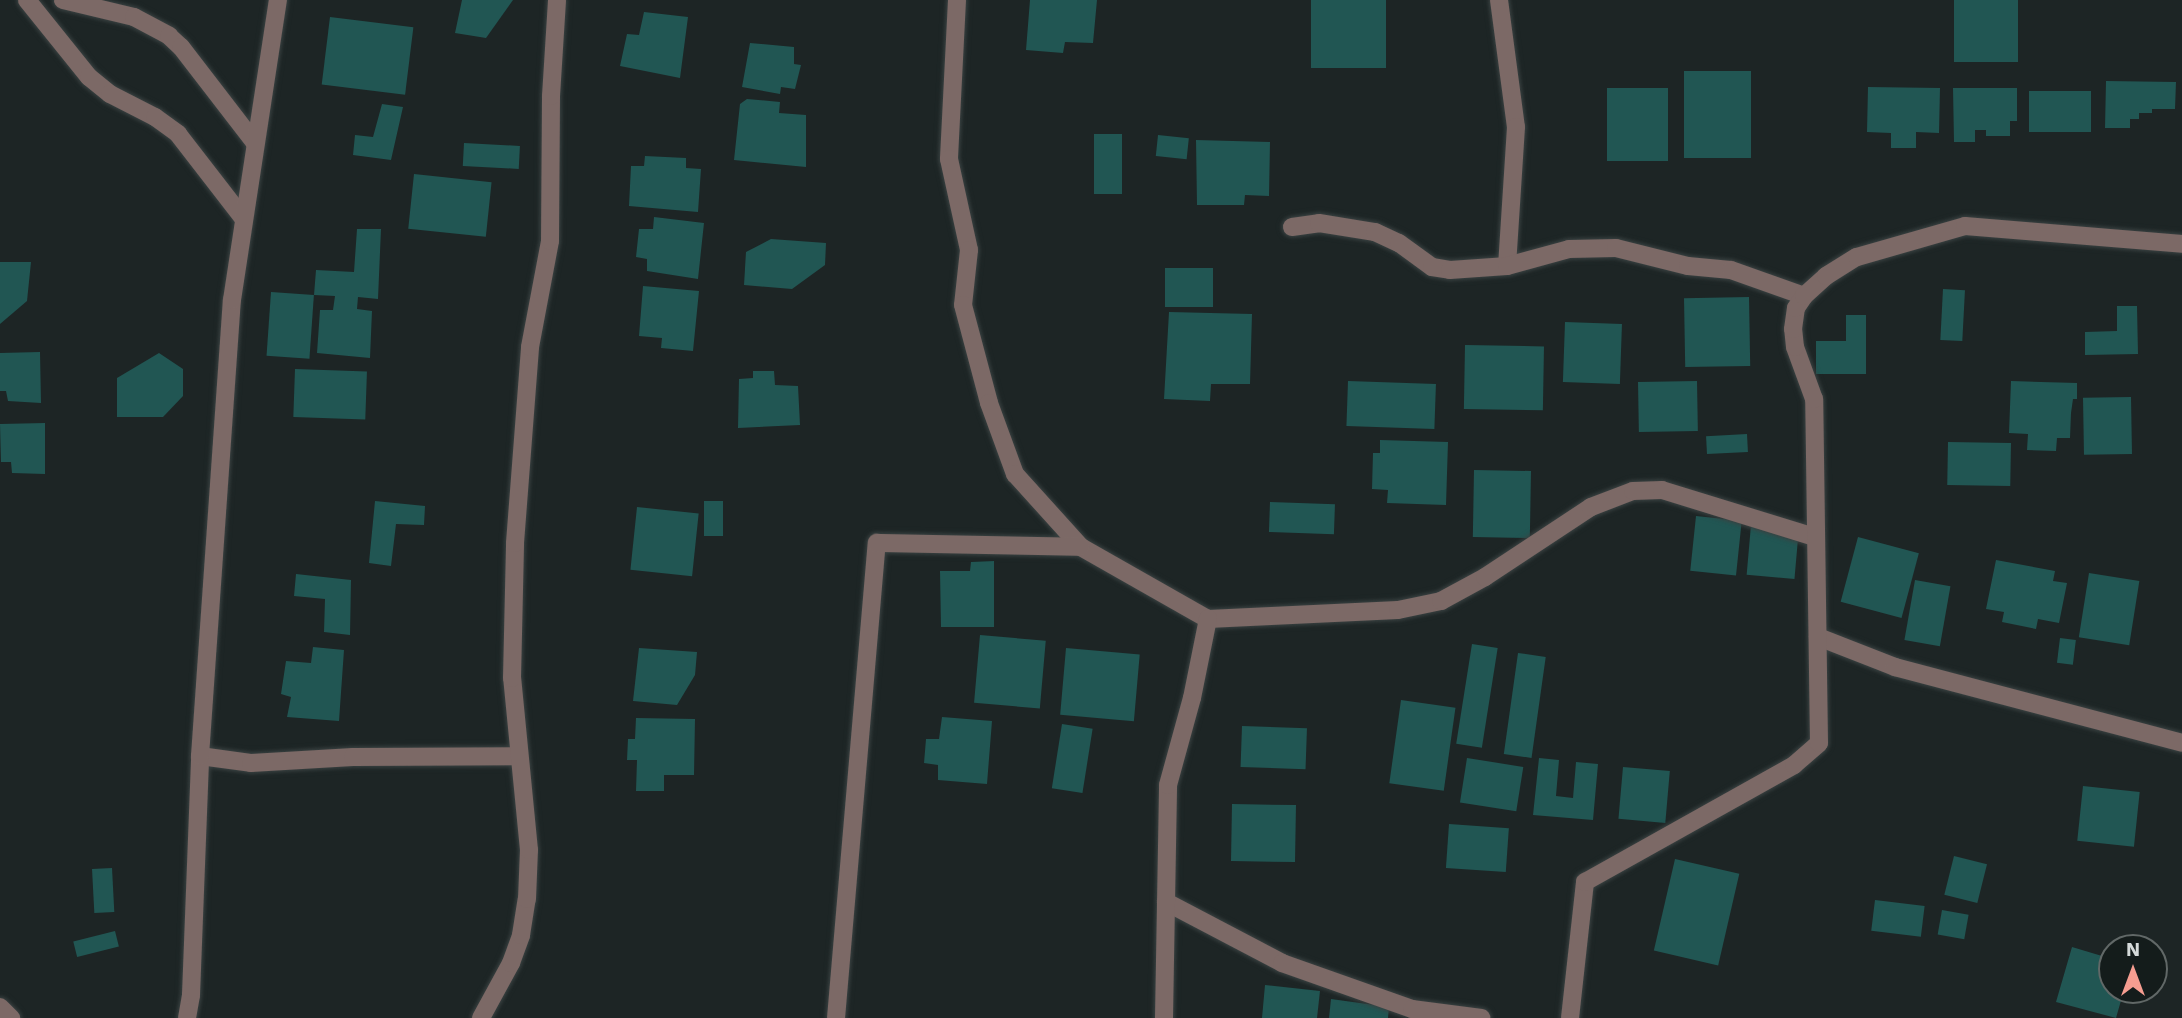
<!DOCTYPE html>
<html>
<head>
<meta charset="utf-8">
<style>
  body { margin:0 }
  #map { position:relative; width:2182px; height:1018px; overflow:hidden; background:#1d2525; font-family:"Work Sans",sans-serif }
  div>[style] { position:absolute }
  .building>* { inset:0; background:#215653; transform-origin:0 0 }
  .roads { filter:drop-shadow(0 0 2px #3a4242) drop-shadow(0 0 2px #3a4242) }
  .minor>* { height:18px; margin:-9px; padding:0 9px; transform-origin:9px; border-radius:9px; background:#7c6966 }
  span { translate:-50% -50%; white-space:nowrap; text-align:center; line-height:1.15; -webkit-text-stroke:7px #141c1b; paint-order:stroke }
  .north { position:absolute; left:2098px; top:934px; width:70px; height:70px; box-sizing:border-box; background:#141c1b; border:2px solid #616867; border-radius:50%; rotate:0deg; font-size:19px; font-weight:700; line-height:28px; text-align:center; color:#d5dada }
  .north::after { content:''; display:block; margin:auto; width:24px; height:32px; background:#f59d90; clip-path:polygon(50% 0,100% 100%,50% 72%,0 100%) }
</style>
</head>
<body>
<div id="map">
  <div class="building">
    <i style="clip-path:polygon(462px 0,513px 0,486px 38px,455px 33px)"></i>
    <i style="clip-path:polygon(1030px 0,1097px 0,1093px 43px,1065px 42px,1063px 53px,1026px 50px)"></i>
    <i style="left:1311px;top:0;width:75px;height:68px"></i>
    <i style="left:1954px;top:0;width:64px;height:62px"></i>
    <i style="clip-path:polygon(644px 12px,688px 17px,680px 78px,620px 66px,627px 34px,639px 35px)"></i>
    <i style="left:330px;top:17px;width:84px;height:68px;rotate:7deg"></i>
    <i style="clip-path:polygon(750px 43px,794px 47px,794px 64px,801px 65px,795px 89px,781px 87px,780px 94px,742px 87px)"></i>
    <i style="left:1684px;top:71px;width:67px;height:87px"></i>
    <i style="clip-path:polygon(2106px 81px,2176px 82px,2175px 109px,2152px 109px,2152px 113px,2139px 113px,2139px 119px,2130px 119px,2130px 128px,2105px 128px)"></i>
    <i style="clip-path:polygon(1868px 87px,1940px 88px,1939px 133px,1916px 132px,1916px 148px,1891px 148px,1891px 133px,1867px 132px)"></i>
    <i style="left:1607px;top:88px;width:61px;height:73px"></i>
    <i style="clip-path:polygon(1953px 88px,2017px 88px,2017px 121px,2010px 121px,2010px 136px,1986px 136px,1986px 130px,1975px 130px,1975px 142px,1954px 142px)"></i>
    <i style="left:2029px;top:91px;width:62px;height:41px"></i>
    <i style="clip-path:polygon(747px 99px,780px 102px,779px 113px,806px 115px,806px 167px,734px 160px,740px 104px)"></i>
    <i style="clip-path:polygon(382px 104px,403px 107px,391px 160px,353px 155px,355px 135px,373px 137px)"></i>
    <i style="left:1094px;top:134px;width:28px;height:60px"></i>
    <i style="left:1158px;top:135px;width:31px;height:21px;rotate:6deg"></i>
    <i style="clip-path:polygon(1196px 140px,1270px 142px,1269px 196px,1245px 195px,1244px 205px,1197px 205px)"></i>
    <i style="left:464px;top:143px;width:56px;height:23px;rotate:3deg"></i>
    <i style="clip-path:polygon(645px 156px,686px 158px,686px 168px,701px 169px,698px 212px,629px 206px,631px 166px,644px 166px)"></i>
    <i style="left:414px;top:174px;width:78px;height:55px;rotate:6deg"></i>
    <i style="clip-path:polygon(654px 217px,704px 223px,698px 279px,647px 271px,647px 259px,636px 257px,639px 229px,653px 229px)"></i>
    <i style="clip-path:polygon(357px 229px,381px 229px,378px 299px,358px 297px,357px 309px,372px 311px,370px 358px,317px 353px,320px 310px,333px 310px,335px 296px,314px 295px,316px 270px,354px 272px)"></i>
    <i style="clip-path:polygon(771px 239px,826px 243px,825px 265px,792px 289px,744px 285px,746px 252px)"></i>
    <i style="clip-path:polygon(0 262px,31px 262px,27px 301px,0 324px)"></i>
    <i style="left:1165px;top:268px;width:48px;height:39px"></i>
    <i style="clip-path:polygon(643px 286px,699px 291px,693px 351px,661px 348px,662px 338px,639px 336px)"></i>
    <i style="left:1943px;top:289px;width:22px;height:51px;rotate:3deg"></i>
    <i style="left:271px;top:292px;width:43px;height:64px;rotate:4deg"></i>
    <i style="left:1749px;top:297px;width:69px;height:65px;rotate:89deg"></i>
    <i style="clip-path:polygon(2117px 306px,2137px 306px,2138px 354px,2085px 355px,2085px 332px,2117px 331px)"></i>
    <i style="clip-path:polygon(1169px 312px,1252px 314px,1250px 384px,1211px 384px,1210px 401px,1164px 399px)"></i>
    <i style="clip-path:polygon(1846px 315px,1866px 315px,1866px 374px,1816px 374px,1816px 341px,1846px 341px)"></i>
    <i style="left:1565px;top:322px;width:57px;height:60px;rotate:2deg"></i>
    <i style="left:1465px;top:345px;width:79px;height:64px;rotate:1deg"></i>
    <i style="clip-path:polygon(40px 352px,41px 403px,8px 401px,6px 391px,0 391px,0 353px)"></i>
    <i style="clip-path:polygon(159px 353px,183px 369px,183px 396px,163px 417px,117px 417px,117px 378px)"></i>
    <i style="left:295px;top:369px;width:72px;height:48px;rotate:2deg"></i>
    <i style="clip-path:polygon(753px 371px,774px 371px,775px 385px,798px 386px,800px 425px,738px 428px,739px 379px,753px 378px)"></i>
    <i style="left:1348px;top:381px;width:88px;height:45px;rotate:2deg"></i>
    <i style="left:1697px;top:381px;width:50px;height:59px;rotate:89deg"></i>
    <i style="clip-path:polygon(2011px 381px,2077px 383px,2077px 399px,2073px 399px,2071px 413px,2070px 438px,2057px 438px,2056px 451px,2027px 450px,2028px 434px,2009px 433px)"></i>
    <i style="left:2131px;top:397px;width:57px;height:48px;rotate:89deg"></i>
    <i style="clip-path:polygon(45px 423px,45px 474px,12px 473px,11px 462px,1px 462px,0 424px)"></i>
    <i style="left:1747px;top:434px;width:18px;height:41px;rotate:87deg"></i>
    <i style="clip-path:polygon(1380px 440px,1448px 442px,1446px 505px,1387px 503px,1388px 490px,1372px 489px,1373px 453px,1380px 453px)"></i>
    <i style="left:1948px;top:442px;width:63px;height:43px;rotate:1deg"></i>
    <i style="left:1474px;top:470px;width:57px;height:67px;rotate:1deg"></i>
    <i style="clip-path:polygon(375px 501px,425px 506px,424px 525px,396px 524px,391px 566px,369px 563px)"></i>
    <i style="left:704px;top:501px;width:19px;height:35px"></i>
    <i style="left:1270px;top:502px;width:65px;height:30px;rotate:2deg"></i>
    <i style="left:637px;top:507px;width:62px;height:63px;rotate:6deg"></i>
    <i style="left:1696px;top:516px;width:46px;height:55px;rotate:6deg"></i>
    <i style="left:1751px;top:525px;width:48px;height:50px;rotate:5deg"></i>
    <i style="left:1858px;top:537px;width:63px;height:67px;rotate:15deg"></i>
    <i style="clip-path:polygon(1996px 560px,2055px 571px,2053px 581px,2067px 583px,2059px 623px,2038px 619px,2036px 629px,2002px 622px,2004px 612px,1986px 609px)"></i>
    <i style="clip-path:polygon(994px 561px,994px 627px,941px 627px,940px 571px,970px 571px,971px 562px)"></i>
    <i style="left:2089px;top:573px;width:51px;height:65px;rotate:9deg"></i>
    <i style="clip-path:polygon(296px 574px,351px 580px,350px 635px,324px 632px,325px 599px,294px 596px)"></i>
    <i style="left:1915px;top:580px;width:36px;height:61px;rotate:10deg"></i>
    <i style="left:980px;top:635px;width:66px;height:68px;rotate:5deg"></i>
    <i style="left:2060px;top:638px;width:16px;height:25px;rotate:7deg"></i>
    <i style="left:1472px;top:644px;width:26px;height:101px;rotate:9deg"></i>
    <i style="clip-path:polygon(313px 647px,344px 650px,339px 721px,287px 717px,291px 697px,281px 694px,286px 661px,311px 663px)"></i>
    <i style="clip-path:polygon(639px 648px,697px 652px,695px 675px,677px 705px,633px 701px)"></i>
    <i style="left:1066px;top:648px;width:74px;height:67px;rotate:5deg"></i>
    <i style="left:1518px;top:653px;width:28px;height:102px;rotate:8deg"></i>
    <i style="left:1401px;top:700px;width:55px;height:84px;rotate:8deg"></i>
    <i style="clip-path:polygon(942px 717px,992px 721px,987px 784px,938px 780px,938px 765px,924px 763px,926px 739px,939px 739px)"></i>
    <i style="clip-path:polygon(636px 718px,695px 719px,694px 775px,664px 775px,664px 791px,636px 791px,637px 760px,627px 760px,628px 739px,635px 739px)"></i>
    <i style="left:1062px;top:724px;width:31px;height:65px;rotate:9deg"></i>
    <i style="left:1242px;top:726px;width:65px;height:41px;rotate:2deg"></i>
    <i style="left:1467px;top:758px;width:57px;height:45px;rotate:9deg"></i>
    <i style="clip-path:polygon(1539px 758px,1559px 760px,1556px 796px,1573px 798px,1576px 762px,1598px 764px,1593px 820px,1533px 815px)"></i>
    <i style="left:1623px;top:767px;width:47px;height:52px;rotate:5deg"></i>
    <i style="left:2083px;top:786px;width:57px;height:55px;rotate:6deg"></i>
    <i style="left:1232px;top:804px;width:64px;height:57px;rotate:1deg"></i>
    <i style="left:1449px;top:824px;width:60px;height:44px;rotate:4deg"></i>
    <i style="left:1954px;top:856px;width:34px;height:40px;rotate:14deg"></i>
    <i style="left:1675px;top:859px;width:66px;height:94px;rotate:13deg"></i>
    <i style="left:112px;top:868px;width:44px;height:20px;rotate:87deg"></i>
    <i style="left:1875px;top:900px;width:50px;height:31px;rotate:7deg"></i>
    <i style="left:1942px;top:910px;width:27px;height:25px;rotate:10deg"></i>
    <i style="left:115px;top:931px;width:16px;height:43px;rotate:76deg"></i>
    <i style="clip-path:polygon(2072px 947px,2112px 959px,2112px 990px,2124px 990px,2116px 1018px,2056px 1002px)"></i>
    <i style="clip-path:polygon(1265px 985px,1320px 991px,1317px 1018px,1262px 1018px)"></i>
    <i style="clip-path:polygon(1331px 999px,1389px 1007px,1388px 1018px,1329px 1018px)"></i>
  </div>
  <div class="roads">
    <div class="minor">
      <i style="left:27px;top:0;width:99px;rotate:51.2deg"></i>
      <i style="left:89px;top:77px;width:27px;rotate:39deg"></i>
      <i style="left:110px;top:94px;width:51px;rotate:27.1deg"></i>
      <i style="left:155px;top:117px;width:29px;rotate:36deg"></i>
      <i style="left:178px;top:134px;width:106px;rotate:52.3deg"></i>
      <i style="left:63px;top:0;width:73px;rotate:13.5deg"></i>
      <i style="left:134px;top:17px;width:40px;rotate:28deg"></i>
      <i style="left:169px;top:36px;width:16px;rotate:43deg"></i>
      <i style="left:181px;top:47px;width:121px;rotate:52.4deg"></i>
      <i style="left:957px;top:0;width:159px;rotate:92.9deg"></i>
      <i style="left:949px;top:159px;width:93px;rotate:77.6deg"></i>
      <i style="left:969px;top:250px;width:55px;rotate:96.2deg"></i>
      <i style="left:963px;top:305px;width:101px;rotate:75.1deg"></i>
      <i style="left:989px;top:403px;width:76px;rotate:69.9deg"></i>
      <i style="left:1015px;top:474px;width:98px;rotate:47.9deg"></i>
      <i style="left:1081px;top:547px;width:146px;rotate:29.6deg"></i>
      <i style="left:1208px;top:619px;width:190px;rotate:-2.7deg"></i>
      <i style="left:1398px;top:610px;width:44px;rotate:-11.8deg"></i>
      <i style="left:1441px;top:601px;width:50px;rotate:-28.6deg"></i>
      <i style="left:1485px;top:577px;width:127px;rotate:-33.4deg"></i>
      <i style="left:1591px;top:507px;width:45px;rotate:-20.9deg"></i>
      <i style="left:1633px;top:491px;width:29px;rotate:-2deg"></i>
      <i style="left:1662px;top:490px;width:160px;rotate:17.1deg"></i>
      <i style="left:1499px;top:0;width:128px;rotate:82.4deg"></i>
      <i style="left:1516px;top:127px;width:139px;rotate:93.7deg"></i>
      <i style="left:1292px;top:227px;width:27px;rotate:-8deg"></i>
      <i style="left:1319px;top:223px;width:57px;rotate:9.1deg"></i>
      <i style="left:1375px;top:232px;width:26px;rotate:25deg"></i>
      <i style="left:1399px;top:243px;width:41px;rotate:36deg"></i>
      <i style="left:1432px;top:267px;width:18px;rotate:9deg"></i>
      <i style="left:1450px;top:270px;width:57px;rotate:-4deg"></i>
      <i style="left:1507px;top:266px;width:64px;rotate:-15.3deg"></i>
      <i style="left:1569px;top:249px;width:47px;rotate:-1.2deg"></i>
      <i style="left:1616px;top:248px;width:74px;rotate:14deg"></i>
      <i style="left:1688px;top:266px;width:43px;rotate:5.3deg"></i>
      <i style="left:1731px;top:270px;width:77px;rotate:19.6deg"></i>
      <i style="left:1818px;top:637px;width:83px;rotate:21.3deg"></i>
      <i style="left:1895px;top:667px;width:297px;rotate:14.8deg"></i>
      <i style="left:200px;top:756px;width:51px;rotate:7.8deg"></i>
      <i style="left:251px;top:763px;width:102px;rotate:-3.4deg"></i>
      <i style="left:353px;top:757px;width:165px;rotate:-0.3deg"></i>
      <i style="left:1166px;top:902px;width:131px;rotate:27.7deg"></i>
      <i style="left:1282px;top:963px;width:138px;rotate:19.5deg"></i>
      <i style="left:1412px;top:1009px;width:70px;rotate:7.4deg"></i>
      <i style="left:0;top:1007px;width:16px;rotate:45deg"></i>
      <i style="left:187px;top:1018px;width:23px;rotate:-80deg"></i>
      <i style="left:191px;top:995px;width:239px;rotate:-87.8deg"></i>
      <i style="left:200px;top:756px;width:457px;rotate:-86deg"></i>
      <i style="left:232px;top:300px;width:304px;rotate:-81.3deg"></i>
      <i style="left:481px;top:1018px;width:63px;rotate:-61.4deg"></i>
      <i style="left:511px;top:963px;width:30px;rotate:-70deg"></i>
      <i style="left:521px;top:935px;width:36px;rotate:-81deg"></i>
      <i style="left:527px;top:899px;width:49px;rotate:-87.7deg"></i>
      <i style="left:529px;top:850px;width:173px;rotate:-95.6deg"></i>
      <i style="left:512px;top:678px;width:135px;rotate:-88.7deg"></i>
      <i style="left:515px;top:543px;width:197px;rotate:-85.6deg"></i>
      <i style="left:530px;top:347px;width:108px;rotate:-79.3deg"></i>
      <i style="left:550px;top:241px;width:145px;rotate:-89.6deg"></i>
      <i style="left:551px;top:96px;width:96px;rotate:-86.4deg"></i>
      <i style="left:836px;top:1018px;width:477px;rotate:-85.1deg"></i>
      <i style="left:877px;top:543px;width:204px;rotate:1.1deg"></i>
      <i style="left:1164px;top:1018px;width:233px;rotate:-89deg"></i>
      <i style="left:1168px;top:785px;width:90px;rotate:-74.6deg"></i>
      <i style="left:1192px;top:698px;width:81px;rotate:-78.6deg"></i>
      <i style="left:1570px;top:1018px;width:137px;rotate:-83.7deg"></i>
      <i style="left:1585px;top:882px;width:240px;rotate:-29.2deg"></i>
      <i style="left:1794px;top:765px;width:33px;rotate:-41deg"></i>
      <i style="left:1819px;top:743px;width:344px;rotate:-90.8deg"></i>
      <i style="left:1814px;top:399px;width:55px;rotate:-110.1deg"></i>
      <i style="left:1795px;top:347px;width:18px;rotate:-96deg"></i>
      <i style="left:1793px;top:329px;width:21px;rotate:-82deg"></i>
      <i style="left:1796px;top:308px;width:14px;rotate:-56deg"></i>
      <i style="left:1804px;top:296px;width:30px;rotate:-42deg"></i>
      <i style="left:1826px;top:276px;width:36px;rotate:-32deg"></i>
      <i style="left:1857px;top:257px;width:112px;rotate:-16deg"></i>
      <i style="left:1965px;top:226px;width:218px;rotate:4.7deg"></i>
    </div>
  </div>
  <div class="north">N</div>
</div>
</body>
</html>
